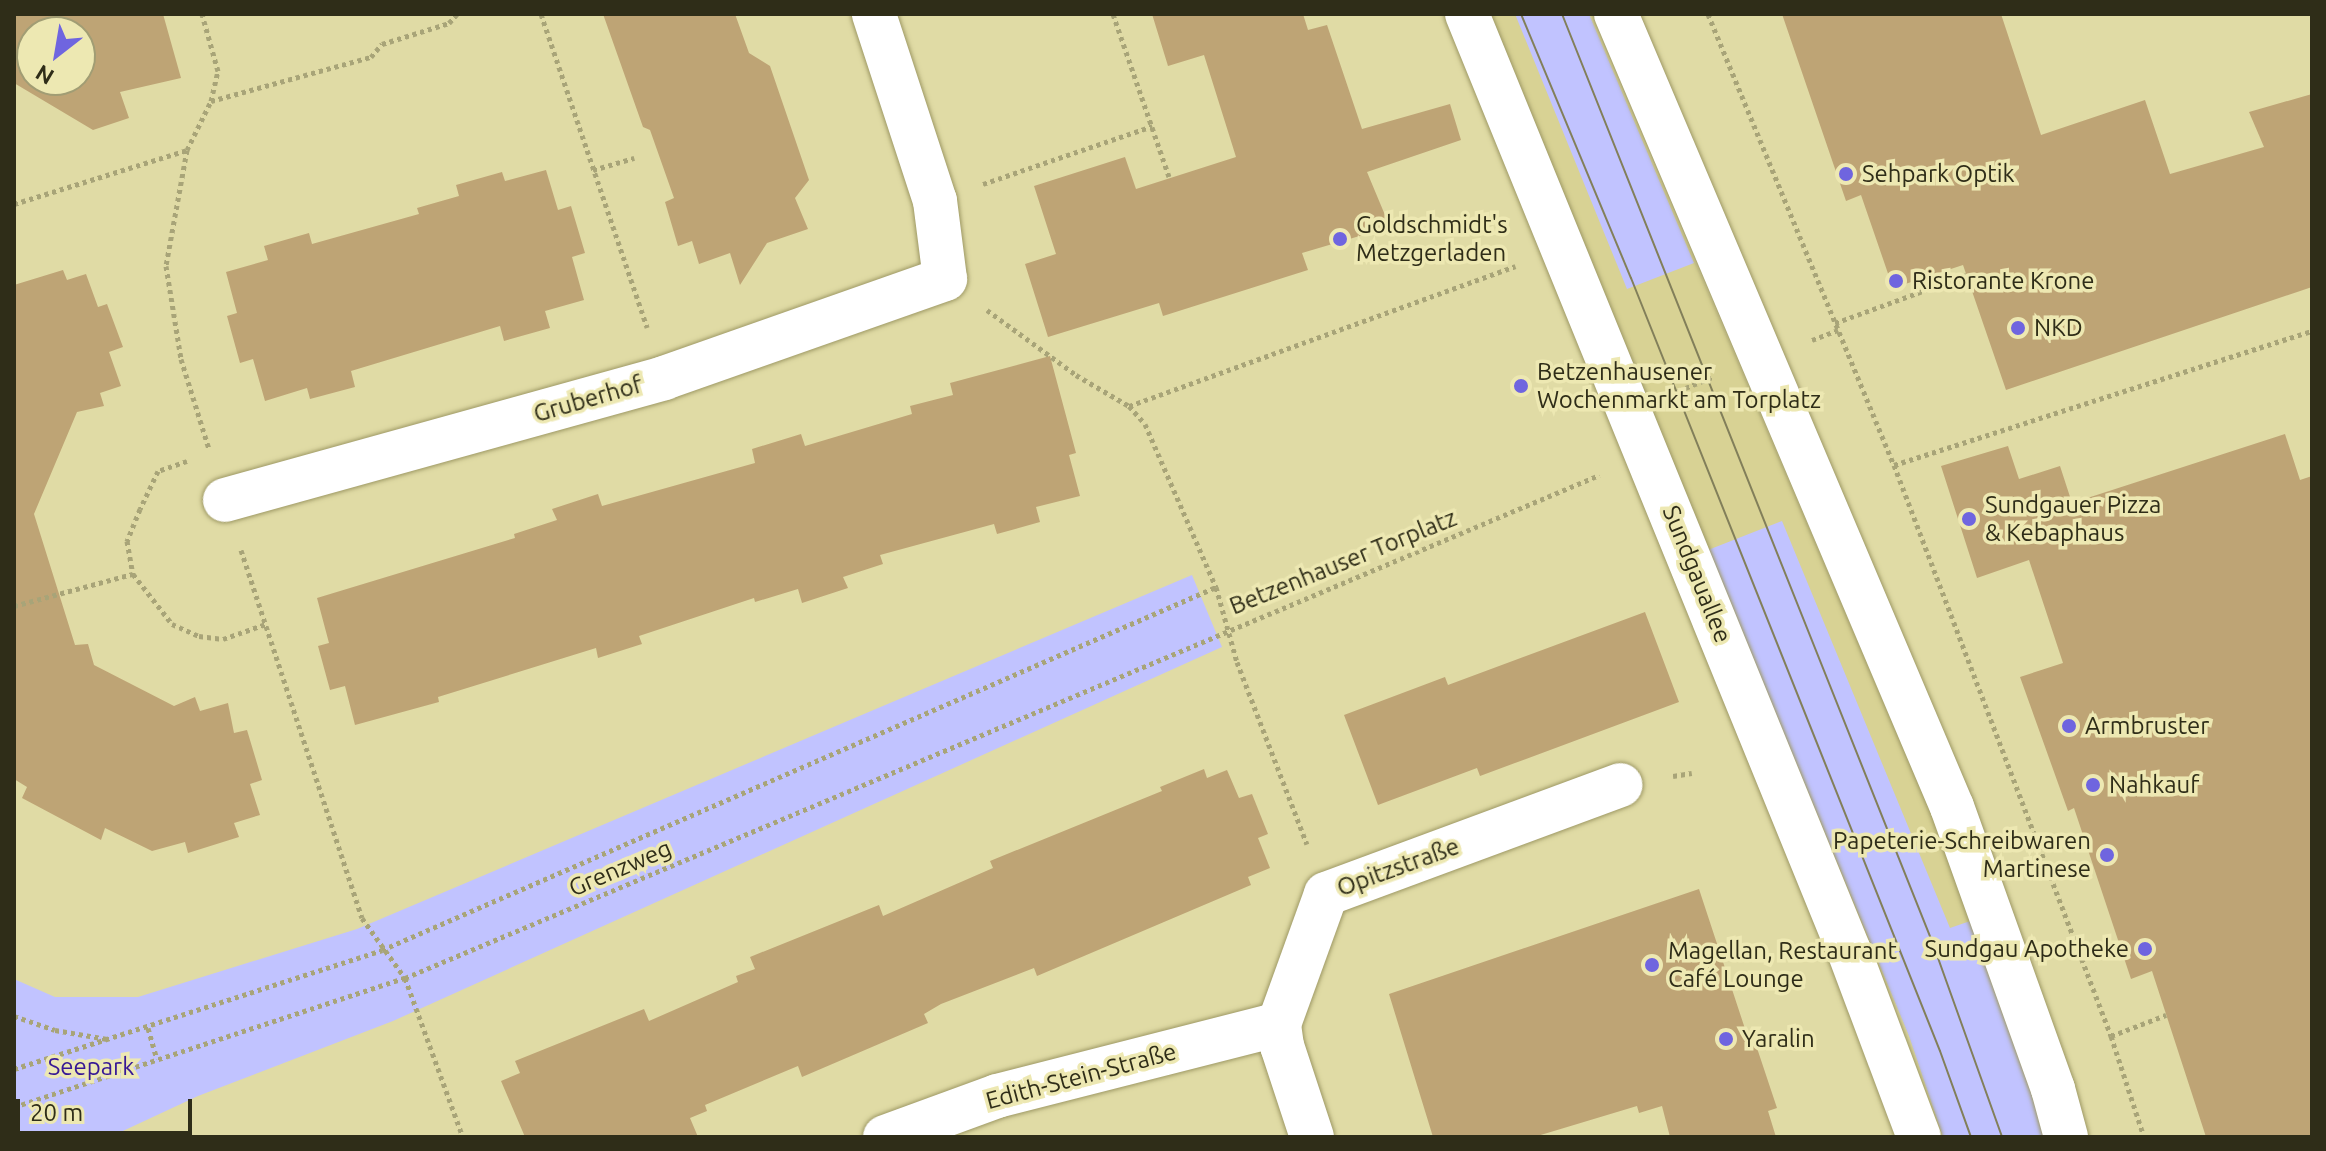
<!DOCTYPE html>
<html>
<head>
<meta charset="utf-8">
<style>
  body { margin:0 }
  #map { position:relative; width:2326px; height:1151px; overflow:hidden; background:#e0dba5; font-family:Ubuntu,sans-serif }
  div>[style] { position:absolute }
  .built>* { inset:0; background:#d8d294 }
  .green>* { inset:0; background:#c1c3ff }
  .building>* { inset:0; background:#bea475 }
  .path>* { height:5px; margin-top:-2.5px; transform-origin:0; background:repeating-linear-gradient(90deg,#a8a478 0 4px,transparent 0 8px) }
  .roads { filter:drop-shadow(0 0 2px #9e9965) drop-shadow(0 0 2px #9e9965) }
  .street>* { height:44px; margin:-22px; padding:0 22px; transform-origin:22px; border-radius:22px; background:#fff }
  .secondary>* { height:44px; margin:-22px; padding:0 22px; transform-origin:22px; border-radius:22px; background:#fff }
  .tram>* { height:2px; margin:-1px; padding:0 1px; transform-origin:1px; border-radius:1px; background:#827f5a }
  .dots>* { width:22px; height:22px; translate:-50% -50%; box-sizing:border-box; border:4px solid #ede8b2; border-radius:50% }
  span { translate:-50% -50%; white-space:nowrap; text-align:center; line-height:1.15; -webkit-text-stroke:7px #ede8b2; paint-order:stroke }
  .poi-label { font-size:24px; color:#2f2d18 }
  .left { translate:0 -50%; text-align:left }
  .right { translate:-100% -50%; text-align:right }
  .street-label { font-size:24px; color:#2f2d18 }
  .park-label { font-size:24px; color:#371895 }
  .frame { position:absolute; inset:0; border:16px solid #2f2d18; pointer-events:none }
  .north { position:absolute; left:16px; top:16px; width:80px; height:80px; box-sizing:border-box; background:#ede8b2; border:2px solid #a19d74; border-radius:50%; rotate:211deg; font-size:22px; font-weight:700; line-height:32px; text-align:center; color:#2f2d18 }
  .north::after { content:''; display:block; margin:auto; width:28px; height:36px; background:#6f65df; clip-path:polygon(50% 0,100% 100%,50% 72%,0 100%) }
  .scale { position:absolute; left:16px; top:1099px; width:176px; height:36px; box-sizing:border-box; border:4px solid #2f2d18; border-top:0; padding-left:10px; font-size:24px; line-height:28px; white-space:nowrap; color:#2f2d18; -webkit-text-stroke:6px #ede8b2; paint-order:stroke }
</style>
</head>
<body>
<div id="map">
  <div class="built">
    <i style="clip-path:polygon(1488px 14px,1589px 14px,1976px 919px,1943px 1137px,1909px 1036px)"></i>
  </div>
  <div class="green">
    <i style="clip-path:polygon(1515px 14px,1589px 14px,1694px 263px,1627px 289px)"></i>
    <i style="clip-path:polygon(1782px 521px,1950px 928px,1976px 919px,2047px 1137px,1943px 1137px,1909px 1036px,1708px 550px)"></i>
    <i style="clip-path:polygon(1192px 575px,1222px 647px,393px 1021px,198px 1096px,110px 1137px,14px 1137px,14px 979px,55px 997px,138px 997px,357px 929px)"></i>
  </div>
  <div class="building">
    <i style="clip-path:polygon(evenodd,14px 14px,163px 14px,181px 78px,120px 92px,129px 118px,93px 130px,14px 83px,14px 14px,32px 32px,80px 32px,80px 80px,32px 80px,32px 32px)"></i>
    <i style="clip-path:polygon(603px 14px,735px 14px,749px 53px,770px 66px,809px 180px,795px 198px,808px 229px,767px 243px,740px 285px,730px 253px,699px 264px,692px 241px,678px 246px,665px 202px,674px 198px,650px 130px,643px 127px)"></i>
    <i style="clip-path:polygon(1152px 14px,1303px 14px,1308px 30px,1327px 25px,1362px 129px,1450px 104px,1461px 140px,1367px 172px,1390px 227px,1302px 253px,1308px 270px,1163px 316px,1159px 303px,1048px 337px,1025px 264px,1056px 254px,1034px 186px,1125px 157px,1136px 189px,1236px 157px,1204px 55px,1168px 66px)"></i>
    <i style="clip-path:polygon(1782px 14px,2001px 14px,2041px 135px,2145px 100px,2170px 174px,2264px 147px,2249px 112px,2312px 94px,2312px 287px,2006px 390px,1963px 265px,1893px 288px,1861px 195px,1846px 201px)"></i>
    <i style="clip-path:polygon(546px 170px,558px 210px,571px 206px,585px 253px,572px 257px,584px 300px,545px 311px,550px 328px,504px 341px,500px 326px,351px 371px,355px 387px,310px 399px,307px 388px,265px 401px,253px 359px,240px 363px,227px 316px,237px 313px,226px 272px,268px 260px,264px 246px,309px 233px,312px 244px,419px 214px,417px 208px,459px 196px,456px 185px,502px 172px,505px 181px)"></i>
    <i style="clip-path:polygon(63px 270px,67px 280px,86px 274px,98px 307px,107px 304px,123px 347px,109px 352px,121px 386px,100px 393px,104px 406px,77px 412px,34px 514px,75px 645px,88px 644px,94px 665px,174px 706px,195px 697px,200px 711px,228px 703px,234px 733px,247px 730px,262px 780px,250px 784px,260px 815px,234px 823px,239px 837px,188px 853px,185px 842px,152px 851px,105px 828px,101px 840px,22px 798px,27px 787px,14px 779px,14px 285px)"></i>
    <i style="clip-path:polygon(1050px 356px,1076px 453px,1069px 455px,1080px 496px,1036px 507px,1040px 522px,997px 534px,994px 524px,880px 555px,883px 564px,843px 577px,848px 588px,802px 603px,798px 589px,755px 602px,754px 598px,639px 636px,642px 644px,598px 658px,596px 648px,438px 697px,439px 702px,355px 725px,345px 686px,330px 690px,318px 646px,329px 643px,317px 598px,515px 538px,514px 534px,557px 520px,552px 509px,598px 494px,602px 506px,755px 463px,752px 449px,801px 434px,805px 446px,912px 414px,910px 406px,953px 395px,950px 383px)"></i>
    <i style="clip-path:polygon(2285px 434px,2300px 480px,2312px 476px,2312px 1137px,2206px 1137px,2152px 971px,2131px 979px,2074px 808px,2068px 811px,2020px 677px,2063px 663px,2029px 560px,1977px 578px,1941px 466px,2008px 446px,2019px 479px,2060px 466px,2072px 503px)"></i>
    <i style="clip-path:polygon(1645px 612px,1679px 702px,1480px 776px,1477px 768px,1378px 805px,1344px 715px,1445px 677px,1448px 685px)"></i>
    <i style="clip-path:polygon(1204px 769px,1207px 778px,1227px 770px,1239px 798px,1252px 794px,1268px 834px,1258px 838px,1270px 868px,1248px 877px,1251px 885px,1037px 976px,1034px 968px,941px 1004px,924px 1014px,928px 1023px,802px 1077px,798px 1066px,705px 1105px,707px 1111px,690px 1118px,698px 1137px,525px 1137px,501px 1081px,520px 1073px,515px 1061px,644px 1009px,649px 1021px,738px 982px,736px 976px,755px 969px,750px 957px,879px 905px,883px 916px,993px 868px,990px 861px,1162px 791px,1160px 787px)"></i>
    <i style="clip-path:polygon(1699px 889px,1751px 1047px,1756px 1045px,1777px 1108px,1768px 1111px,1776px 1137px,1670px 1137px,1662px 1106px,1639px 1113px,1637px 1106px,1534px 1137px,1433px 1137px,1389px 994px)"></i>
  </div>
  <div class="path">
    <i style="left:541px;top:14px;width:331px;rotate:71.3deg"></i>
    <i style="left:1113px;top:14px;width:172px;rotate:71deg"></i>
    <i style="left:1708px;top:14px;width:488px;rotate:67.6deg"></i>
    <i style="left:1894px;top:465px;width:611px;rotate:69.19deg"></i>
    <i style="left:2111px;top:1036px;width:106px;rotate:71.9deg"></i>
    <i style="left:211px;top:101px;width:166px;rotate:-15.4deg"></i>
    <i style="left:371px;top:57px;width:17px;rotate:-50deg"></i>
    <i style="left:382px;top:44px;width:70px;rotate:-17.4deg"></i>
    <i style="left:449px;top:23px;width:12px;rotate:-48deg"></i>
    <i style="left:187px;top:150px;width:118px;rotate:100.3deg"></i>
    <i style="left:166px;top:266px;width:94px;rotate:80.8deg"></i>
    <i style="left:181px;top:359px;width:94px;rotate:72.7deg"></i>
    <i style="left:593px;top:170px;width:43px;rotate:-16.3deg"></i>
    <i style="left:983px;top:184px;width:179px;rotate:-18.9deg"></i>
    <i style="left:14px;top:204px;width:181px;rotate:-17.3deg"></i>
    <i style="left:187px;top:150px;width:55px;rotate:-63.9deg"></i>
    <i style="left:211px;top:101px;width:31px;rotate:-77deg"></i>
    <i style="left:218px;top:71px;width:59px;rotate:-105.7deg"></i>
    <i style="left:987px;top:310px;width:110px;rotate:36.1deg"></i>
    <i style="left:1076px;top:375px;width:61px;rotate:30.3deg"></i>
    <i style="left:1129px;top:406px;width:24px;rotate:48deg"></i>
    <i style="left:1145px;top:424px;width:178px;rotate:66.5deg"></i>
    <i style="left:1216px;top:587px;width:78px;rotate:74.4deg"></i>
    <i style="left:1237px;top:662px;width:195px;rotate:69deg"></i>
    <i style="left:1835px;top:323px;width:140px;rotate:-20deg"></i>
    <i style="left:1812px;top:340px;width:28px;rotate:-21deg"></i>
    <i style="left:1678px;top:391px;width:38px;rotate:-22deg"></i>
    <i style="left:1129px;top:406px;width:411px;rotate:-19.9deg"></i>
    <i style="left:187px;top:461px;width:31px;rotate:161deg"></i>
    <i style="left:158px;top:471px;width:42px;rotate:115.3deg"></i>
    <i style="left:140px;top:509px;width:35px;rotate:112deg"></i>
    <i style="left:127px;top:541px;width:34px;rotate:80deg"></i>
    <i style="left:133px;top:574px;width:63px;rotate:52deg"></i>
    <i style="left:172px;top:624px;width:30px;rotate:24deg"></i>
    <i style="left:199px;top:636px;width:24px;rotate:7deg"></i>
    <i style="left:223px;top:639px;width:46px;rotate:-19.2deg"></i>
    <i style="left:1894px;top:465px;width:439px;rotate:-17.8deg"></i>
    <i style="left:241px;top:550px;width:387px;rotate:71.8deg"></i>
    <i style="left:362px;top:918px;width:74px;rotate:54.4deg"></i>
    <i style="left:405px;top:978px;width:169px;rotate:70deg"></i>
    <i style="left:14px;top:606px;width:123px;rotate:-15.1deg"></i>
    <i style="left:1673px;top:776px;width:19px;rotate:-9deg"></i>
    <i style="left:14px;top:1016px;width:43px;rotate:18.9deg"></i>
    <i style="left:55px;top:1030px;width:53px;rotate:9.8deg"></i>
    <i style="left:148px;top:1028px;width:32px;rotate:74deg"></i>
    <i style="left:2111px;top:1036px;width:59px;rotate:-20.9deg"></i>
    <i style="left:14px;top:1069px;width:387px;rotate:-17.9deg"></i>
    <i style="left:382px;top:950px;width:910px;rotate:-23.52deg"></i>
    <i style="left:14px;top:1107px;width:412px;rotate:-18.3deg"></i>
    <i style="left:405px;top:978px;width:1296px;rotate:-22.84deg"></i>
  </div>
  <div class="roads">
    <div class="street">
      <i style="left:225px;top:500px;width:456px;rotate:-15.5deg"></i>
      <i style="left:664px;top:378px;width:298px;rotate:-19.4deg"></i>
      <i style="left:945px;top:279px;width:79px;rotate:-97.3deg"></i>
      <i style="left:935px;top:201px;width:197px;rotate:-108.1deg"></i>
      <i style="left:885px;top:1137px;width:119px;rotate:-20.1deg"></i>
      <i style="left:997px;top:1096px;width:291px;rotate:-14.3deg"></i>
      <i style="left:1312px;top:1137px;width:96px;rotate:-108.2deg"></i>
      <i style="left:1282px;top:1046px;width:22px;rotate:-98deg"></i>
      <i style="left:1279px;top:1024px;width:138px;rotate:-70.1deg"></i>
      <i style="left:1326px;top:894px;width:314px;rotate:-20.3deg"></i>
    </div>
    <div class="secondary">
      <i style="left:1467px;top:14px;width:1012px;rotate:67.82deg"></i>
      <i style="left:1849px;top:951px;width:199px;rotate:69.4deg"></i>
      <i style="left:1616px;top:14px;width:861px;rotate:67.04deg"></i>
      <i style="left:1952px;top:807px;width:300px;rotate:70.3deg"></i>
      <i style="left:2053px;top:1089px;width:50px;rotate:74.8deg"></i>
    </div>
  </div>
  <div class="tram">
    <i style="left:1521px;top:14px;width:286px;rotate:67.4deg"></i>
    <i style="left:1631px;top:278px;width:832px;rotate:68.21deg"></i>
    <i style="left:1940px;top:1051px;width:91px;rotate:70.2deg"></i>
    <i style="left:1562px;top:14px;width:1001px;rotate:68.25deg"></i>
    <i style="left:1933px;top:944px;width:205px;rotate:70.3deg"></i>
  </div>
  <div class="dots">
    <i style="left:1846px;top:174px;background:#6f65df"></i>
    <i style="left:1340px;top:239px;background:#6f65df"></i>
    <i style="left:1896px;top:281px;background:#6f65df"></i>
    <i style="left:2018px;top:328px;background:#6f65df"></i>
    <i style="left:1521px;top:386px;background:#6f65df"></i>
    <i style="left:1969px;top:519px;background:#6f65df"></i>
    <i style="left:2069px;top:726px;background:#6f65df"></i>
    <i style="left:2093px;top:785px;background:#6f65df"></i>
    <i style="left:2107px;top:855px;background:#6f65df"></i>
    <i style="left:2145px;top:949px;background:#6f65df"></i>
    <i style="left:1652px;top:965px;background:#6f65df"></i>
    <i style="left:1726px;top:1039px;background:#6f65df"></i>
  </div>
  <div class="poi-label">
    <span class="left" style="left:1862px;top:174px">Sehpark Optik</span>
    <span class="left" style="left:1356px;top:239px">Goldschmidt's<br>Metzgerladen</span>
    <span class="left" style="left:1912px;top:281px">Ristorante Krone</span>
    <span class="left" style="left:2034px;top:328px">NKD</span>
    <span class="left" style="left:1537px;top:386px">Betzenhausener<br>Wochenmarkt am Torplatz</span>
    <span class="left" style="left:1985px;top:519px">Sundgauer Pizza<br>&amp; Kebaphaus</span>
    <span class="left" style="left:2085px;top:726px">Armbruster</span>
    <span class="left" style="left:2109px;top:785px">Nahkauf</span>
    <span class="right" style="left:2091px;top:855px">Papeterie-Schreibwaren<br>Martinese</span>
    <span class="right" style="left:2129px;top:949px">Sundgau Apotheke</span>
    <span class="left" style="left:1668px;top:965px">Magellan, Restaurant<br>Café Lounge</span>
    <span class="left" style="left:1742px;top:1039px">Yaralin</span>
  </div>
  <div class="street-label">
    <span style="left:588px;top:399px;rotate:-16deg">Gruberhof</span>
    <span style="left:1343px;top:562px;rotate:-22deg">Betzenhauser Torplatz</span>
    <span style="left:1697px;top:574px;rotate:68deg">Sundgauallee</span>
    <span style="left:1398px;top:867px;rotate:-20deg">Opitzstraße</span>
    <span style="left:620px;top:868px;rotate:-23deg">Grenzweg</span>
    <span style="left:1081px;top:1076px;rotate:-15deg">Edith-Stein-Straße</span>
  </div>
  <div class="park-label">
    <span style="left:91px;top:1067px">Seepark</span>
  </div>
  <div class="frame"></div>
  <div class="north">N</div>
  <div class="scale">20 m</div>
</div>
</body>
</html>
